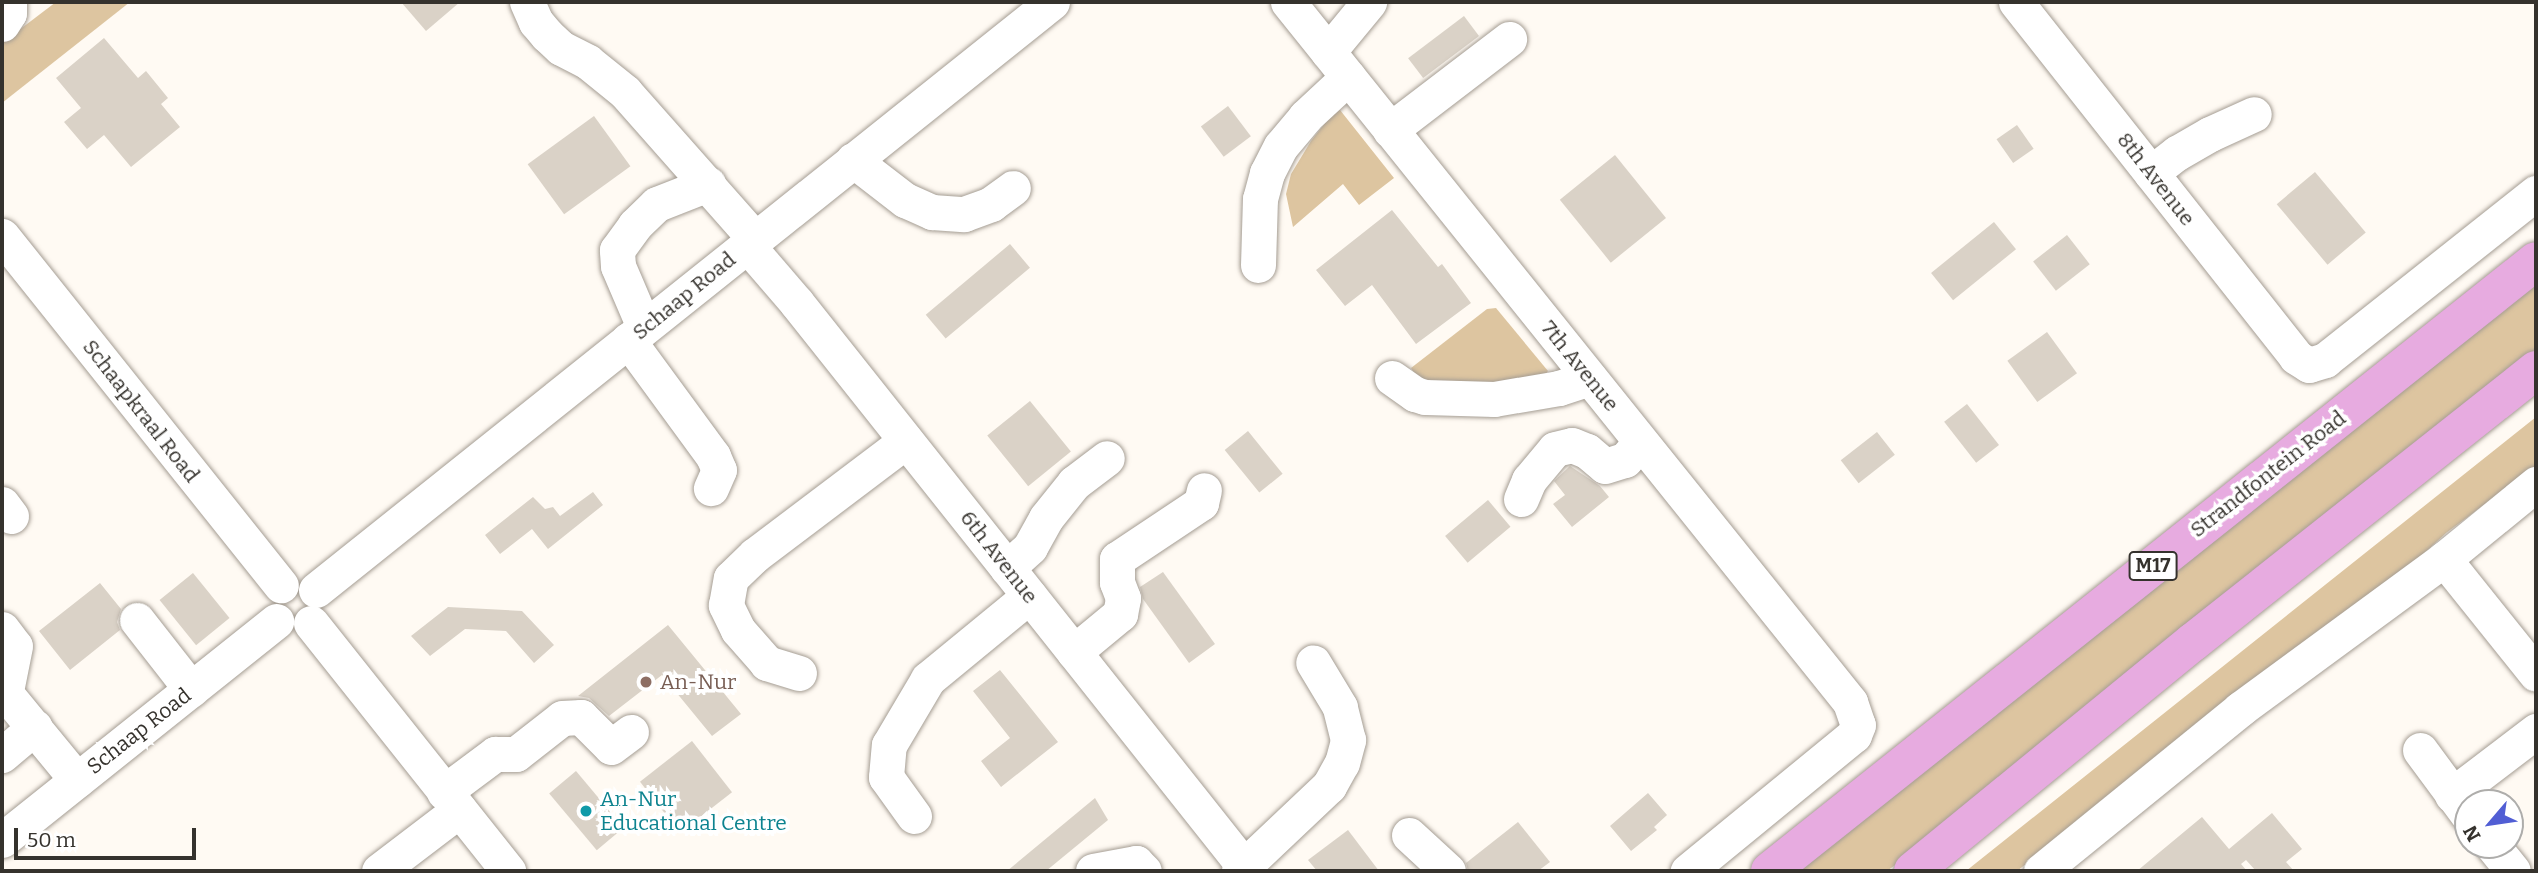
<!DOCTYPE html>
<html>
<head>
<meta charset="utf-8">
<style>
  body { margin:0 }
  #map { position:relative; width:2538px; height:873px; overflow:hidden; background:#fffaf3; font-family:Bitter,serif }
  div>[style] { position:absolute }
  .green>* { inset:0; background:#ddc5a0 }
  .building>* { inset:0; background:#dad2c7; transform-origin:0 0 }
  .roads { filter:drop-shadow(0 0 2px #a59d93) drop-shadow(0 0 2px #a59d93) }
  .minor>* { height:35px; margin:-17.5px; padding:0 17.5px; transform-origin:17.5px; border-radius:17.5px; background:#fff }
  .major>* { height:38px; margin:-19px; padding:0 19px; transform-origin:19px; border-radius:19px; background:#e7abe0 }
  .dots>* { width:19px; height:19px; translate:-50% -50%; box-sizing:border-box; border:4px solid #fff; border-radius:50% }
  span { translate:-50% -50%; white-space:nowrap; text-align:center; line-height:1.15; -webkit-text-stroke:7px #fff; paint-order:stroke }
  .shield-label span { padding:2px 5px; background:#fff; border:2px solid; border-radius:5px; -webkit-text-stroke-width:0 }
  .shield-label { font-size:19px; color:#35322d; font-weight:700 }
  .street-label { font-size:21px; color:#35322d }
  .education-label { font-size:21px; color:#785e54 }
  .left { translate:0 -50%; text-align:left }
  .culture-label { font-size:21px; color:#0d838f }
  .frame { position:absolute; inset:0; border:4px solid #35322d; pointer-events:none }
  .north { position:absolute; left:2454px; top:789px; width:70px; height:70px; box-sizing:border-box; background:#fff; border:2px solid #aeadab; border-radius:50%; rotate:241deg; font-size:19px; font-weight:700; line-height:28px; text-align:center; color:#35322d }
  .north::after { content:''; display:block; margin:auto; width:24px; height:32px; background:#515ed4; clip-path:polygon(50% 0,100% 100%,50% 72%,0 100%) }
  .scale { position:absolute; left:14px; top:828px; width:182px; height:32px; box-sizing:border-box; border:4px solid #35322d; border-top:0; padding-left:9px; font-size:21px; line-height:24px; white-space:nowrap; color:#35322d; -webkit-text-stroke:5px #fff; paint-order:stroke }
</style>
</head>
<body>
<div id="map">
  <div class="green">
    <i style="clip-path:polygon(56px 2px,130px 2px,2px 103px,2px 43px)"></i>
    <i style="clip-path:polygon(1340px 110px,1394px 178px,1359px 205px,1343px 184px,1293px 227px,1286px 194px,1291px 174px,1311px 141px,1333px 113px)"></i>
    <i style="clip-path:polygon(2536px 285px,2536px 349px,1910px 854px,1887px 871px,1800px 871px)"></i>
    <i style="clip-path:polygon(1496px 308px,1548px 371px,1543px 377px,1523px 383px,1421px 383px,1411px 368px,1487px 309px)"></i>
    <i style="clip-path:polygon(2536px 417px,2536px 466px,2446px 533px,2409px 567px,2017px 871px,1966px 871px)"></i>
  </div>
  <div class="building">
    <i style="clip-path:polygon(401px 2px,460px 2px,426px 31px)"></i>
    <i style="left:1464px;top:16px;width:25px;height:70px;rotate:53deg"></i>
    <i style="clip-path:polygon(104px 38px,138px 78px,146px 71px,168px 98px,161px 104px,180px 127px,131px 167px,104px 135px,87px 149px,64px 122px,81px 108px,56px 78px)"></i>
    <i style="left:1228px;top:106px;width:38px;height:34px;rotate:53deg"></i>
    <i style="left:594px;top:116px;width:62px;height:82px;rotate:54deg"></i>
    <i style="left:2017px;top:125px;width:29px;height:25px;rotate:55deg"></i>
    <i style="left:1615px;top:155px;width:81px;height:71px;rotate:51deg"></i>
    <i style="left:2315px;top:172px;width:79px;height:50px;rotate:50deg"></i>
    <i style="clip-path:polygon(1392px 210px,1438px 267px,1442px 264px,1471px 303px,1416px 344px,1372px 285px,1345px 306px,1316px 270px)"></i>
    <i style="left:1994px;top:222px;width:35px;height:81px;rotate:51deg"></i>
    <i style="left:2067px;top:235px;width:37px;height:43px;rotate:52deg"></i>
    <i style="left:1010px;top:244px;width:31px;height:110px;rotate:50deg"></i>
    <i style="left:2047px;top:332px;width:51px;height:49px;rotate:54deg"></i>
    <i style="left:1030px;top:401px;width:65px;height:55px;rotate:51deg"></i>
    <i style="left:1967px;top:404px;width:52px;height:29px;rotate:52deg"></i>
    <i style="left:1248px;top:431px;width:55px;height:30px;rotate:51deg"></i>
    <i style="left:1877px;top:432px;width:29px;height:46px;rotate:52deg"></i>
    <i style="clip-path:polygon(1570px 466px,1600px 486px,1609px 497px,1572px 527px,1553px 504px,1565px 495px,1554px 481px)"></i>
    <i style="clip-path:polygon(593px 492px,603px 505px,548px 549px,532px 529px,500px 554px,485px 535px,533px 497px,545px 509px,553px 507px,560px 516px)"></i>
    <i style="left:1488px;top:500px;width:35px;height:56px;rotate:50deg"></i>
    <i style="clip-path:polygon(1163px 572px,1215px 644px,1189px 663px,1143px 599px,1140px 587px)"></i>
    <i style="left:193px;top:573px;width:58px;height:43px;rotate:51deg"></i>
    <i style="clip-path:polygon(100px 583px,121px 609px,117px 622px,120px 630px,70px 670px,39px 631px)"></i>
    <i style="clip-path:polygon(448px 607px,522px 611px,554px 645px,534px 663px,506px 631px,465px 629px,430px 656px,411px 636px)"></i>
    <i style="clip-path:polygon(668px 625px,741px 714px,712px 736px,662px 675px,609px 716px,589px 698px,578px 696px)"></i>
    <i style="clip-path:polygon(1000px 670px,1058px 742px,1001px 787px,981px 761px,1010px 738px,973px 691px)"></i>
    <i style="left:692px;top:741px;width:65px;height:66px;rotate:52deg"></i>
    <i style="left:576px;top:771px;width:74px;height:35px;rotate:50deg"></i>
    <i style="clip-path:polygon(1648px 793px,1667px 815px,1654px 827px,1657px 830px,1631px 851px,1610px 826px)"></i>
    <i style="clip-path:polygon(1095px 798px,1108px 820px,1046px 871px,1007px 871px)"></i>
    <i style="clip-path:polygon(2272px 813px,2302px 849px,2286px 862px,2294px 871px,2256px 871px,2246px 860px,2241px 864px,2247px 871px,2137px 871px,2202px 817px,2229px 849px)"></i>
    <i style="clip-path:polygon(1518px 822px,1550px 862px,1538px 871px,1468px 871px,1466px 863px)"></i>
    <i style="clip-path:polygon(1348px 830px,1379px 871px,1317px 871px,1308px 860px)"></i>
  </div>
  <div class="roads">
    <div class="minor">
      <i style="left:527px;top:2px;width:22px;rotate:66deg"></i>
      <i style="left:536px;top:22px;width:17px;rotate:50deg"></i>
      <i style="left:547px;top:35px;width:19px;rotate:43deg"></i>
      <i style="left:561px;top:48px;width:30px;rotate:27deg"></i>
      <i style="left:588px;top:62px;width:48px;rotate:39deg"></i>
      <i style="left:625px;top:92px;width:196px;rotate:48.5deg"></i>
      <i style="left:1288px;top:2px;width:898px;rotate:51.24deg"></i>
      <i style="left:1850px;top:702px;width:24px;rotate:71deg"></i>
      <i style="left:1858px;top:725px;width:11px;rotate:112deg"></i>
      <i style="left:1854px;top:735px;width:215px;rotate:140.7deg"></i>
      <i style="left:2016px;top:2px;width:452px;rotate:51.7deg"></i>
      <i style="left:2296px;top:357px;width:15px;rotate:32deg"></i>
      <i style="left:2309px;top:365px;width:17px;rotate:-17deg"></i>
      <i style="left:2325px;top:360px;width:269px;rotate:-38.4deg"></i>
      <i style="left:2px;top:24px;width:13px;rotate:-58deg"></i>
      <i style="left:9px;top:13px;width:11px;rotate:-90deg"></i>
      <i style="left:1328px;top:52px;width:65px;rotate:-50.6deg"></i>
      <i style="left:1390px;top:130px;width:150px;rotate:-37.4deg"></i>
      <i style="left:853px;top:160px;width:66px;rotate:37.6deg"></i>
      <i style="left:905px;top:200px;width:30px;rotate:24deg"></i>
      <i style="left:932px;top:212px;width:32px;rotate:4deg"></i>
      <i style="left:964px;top:214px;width:29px;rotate:-20deg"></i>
      <i style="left:991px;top:204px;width:27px;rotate:-36deg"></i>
      <i style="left:2151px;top:173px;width:33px;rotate:-38deg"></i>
      <i style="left:2177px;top:153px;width:38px;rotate:-30deg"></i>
      <i style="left:2210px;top:134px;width:48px;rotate:-24.4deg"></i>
      <i style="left:2px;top:236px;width:447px;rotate:51.4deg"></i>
      <i style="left:747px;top:245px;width:75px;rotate:49.3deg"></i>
      <i style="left:796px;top:302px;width:727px;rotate:51.54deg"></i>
      <i style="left:1258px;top:265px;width:66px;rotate:-88.3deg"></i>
      <i style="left:1260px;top:199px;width:27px;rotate:-75deg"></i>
      <i style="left:1267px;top:173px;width:30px;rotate:-63deg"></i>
      <i style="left:1281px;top:146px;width:38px;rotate:-50deg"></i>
      <i style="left:1305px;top:117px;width:59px;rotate:-42.9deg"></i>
      <i style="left:644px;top:327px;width:66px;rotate:-113.1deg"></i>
      <i style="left:618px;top:266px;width:16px;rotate:-94deg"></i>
      <i style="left:617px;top:250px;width:31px;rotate:-54deg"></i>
      <i style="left:635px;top:225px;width:30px;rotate:-44deg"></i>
      <i style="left:657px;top:204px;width:55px;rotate:-21.4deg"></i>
      <i style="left:628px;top:340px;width:144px;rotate:53.8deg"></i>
      <i style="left:713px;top:456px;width:15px;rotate:67deg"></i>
      <i style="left:719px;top:470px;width:20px;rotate:114deg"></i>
      <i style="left:1392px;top:378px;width:28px;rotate:35deg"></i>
      <i style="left:1415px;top:394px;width:10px;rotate:17deg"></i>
      <i style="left:1425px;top:397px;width:69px;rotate:1.7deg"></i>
      <i style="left:1494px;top:399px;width:66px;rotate:-9.6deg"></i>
      <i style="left:1559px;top:388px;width:32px;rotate:-18deg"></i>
      <i style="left:1521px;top:499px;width:21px;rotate:-67deg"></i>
      <i style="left:1529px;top:480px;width:40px;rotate:-50deg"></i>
      <i style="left:1555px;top:449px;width:17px;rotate:-13deg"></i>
      <i style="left:1572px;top:445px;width:16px;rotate:22deg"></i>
      <i style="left:1587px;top:451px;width:23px;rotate:40deg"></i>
      <i style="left:1605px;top:466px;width:21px;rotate:-17deg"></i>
      <i style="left:1625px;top:460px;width:23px;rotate:-50deg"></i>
      <i style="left:2px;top:504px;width:15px;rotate:53deg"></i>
      <i style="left:2444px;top:559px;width:147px;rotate:51.3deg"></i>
      <i style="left:1007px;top:568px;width:31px;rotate:-42deg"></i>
      <i style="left:1030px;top:547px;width:33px;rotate:-61deg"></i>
      <i style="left:1046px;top:518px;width:45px;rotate:-51.3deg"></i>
      <i style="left:1074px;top:483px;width:41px;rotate:-37.1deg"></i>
      <i style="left:316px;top:590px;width:942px;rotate:-38.62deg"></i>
      <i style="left:137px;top:620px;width:88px;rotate:52deg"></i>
      <i style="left:311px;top:623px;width:317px;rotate:51.5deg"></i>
      <i style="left:2px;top:629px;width:21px;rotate:53deg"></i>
      <i style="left:15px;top:646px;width:46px;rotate:101.3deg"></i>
      <i style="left:1074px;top:652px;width:60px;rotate:-39.6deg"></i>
      <i style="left:1120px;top:614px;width:16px;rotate:-79deg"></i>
      <i style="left:1123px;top:598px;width:17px;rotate:-111deg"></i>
      <i style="left:1117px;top:582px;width:23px;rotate:-90deg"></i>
      <i style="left:1117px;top:559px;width:101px;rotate:-33.7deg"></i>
      <i style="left:1201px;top:503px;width:13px;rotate:-77deg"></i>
      <i style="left:799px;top:673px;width:34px;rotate:-163deg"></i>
      <i style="left:767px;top:663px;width:44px;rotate:-131.3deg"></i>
      <i style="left:738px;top:630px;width:28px;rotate:-116deg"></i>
      <i style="left:726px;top:605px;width:27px;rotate:-80deg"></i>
      <i style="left:731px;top:578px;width:33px;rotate:-44deg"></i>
      <i style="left:755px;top:555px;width:189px;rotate:-37.1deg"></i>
      <i style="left:2px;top:689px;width:118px;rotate:50.5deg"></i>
      <i style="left:2420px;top:750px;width:81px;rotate:53.6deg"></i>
      <i style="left:2px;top:755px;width:43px;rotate:-40.3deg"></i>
      <i style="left:444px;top:792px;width:64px;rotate:-36.7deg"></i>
      <i style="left:495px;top:754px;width:21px"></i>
      <i style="left:516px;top:754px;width:58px;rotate:-38deg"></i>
      <i style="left:562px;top:718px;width:19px;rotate:-3deg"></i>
      <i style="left:581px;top:717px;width:42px;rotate:45deg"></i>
      <i style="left:611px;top:747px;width:25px;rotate:-37deg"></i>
      <i style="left:2452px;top:795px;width:106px;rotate:-37.3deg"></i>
      <i style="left:914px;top:816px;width:48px;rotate:-125.7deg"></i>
      <i style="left:886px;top:777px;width:32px;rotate:-85deg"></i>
      <i style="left:889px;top:745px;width:77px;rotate:-59.4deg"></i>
      <i style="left:928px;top:679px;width:131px;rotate:-39.4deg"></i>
      <i style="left:1409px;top:835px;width:53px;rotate:42.7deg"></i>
      <i style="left:2px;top:840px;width:351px;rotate:-38.6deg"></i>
      <i style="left:2492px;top:845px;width:33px;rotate:51deg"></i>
      <i style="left:379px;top:871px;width:101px;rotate:-37.3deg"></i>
      <i style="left:1093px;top:871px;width:44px;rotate:-10.5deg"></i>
      <i style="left:1136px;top:863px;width:11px;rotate:45deg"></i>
      <i style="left:1239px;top:871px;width:124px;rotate:-43.4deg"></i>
      <i style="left:1329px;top:786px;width:26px;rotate:-61deg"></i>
      <i style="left:1342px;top:763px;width:24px;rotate:-75deg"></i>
      <i style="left:1348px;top:740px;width:34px;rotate:-104deg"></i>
      <i style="left:1340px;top:707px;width:52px;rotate:-121deg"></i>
      <i style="left:2041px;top:871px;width:257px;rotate:-39.1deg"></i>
      <i style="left:2240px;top:709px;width:253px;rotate:-36.3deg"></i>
      <i style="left:2444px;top:559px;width:119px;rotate:-39.2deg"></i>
    </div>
    <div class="major">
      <i style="left:1770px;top:871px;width:979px;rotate:-38.53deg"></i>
      <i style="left:1913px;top:871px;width:362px;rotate:-39.3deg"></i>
      <i style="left:2193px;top:642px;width:438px;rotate:-38.4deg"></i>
    </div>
  </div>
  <div class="dots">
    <i style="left:646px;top:682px;background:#8d6e63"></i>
    <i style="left:586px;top:811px;background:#0f9aa8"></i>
  </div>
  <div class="shield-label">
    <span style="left:2153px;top:566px">M17</span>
  </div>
  <div class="street-label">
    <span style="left:2156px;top:179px;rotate:52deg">8th Avenue</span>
    <span style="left:684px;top:296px;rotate:-39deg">Schaap Road</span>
    <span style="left:1580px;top:366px;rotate:51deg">7th Avenue</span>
    <span style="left:141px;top:411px;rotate:52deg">Schaapkraal Road</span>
    <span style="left:2268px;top:474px;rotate:-38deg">Strandfontein Road</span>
    <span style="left:999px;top:557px;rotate:52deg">6th Avenue</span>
    <span style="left:139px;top:731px;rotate:-38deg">Schaap Road</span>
  </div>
  <div class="education-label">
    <span class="left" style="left:660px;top:682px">An-Nur</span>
  </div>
  <div class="culture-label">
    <span class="left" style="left:600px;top:811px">An-Nur<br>Educational Centre</span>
  </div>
  <div class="frame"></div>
  <div class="north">N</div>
  <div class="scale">50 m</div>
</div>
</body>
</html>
